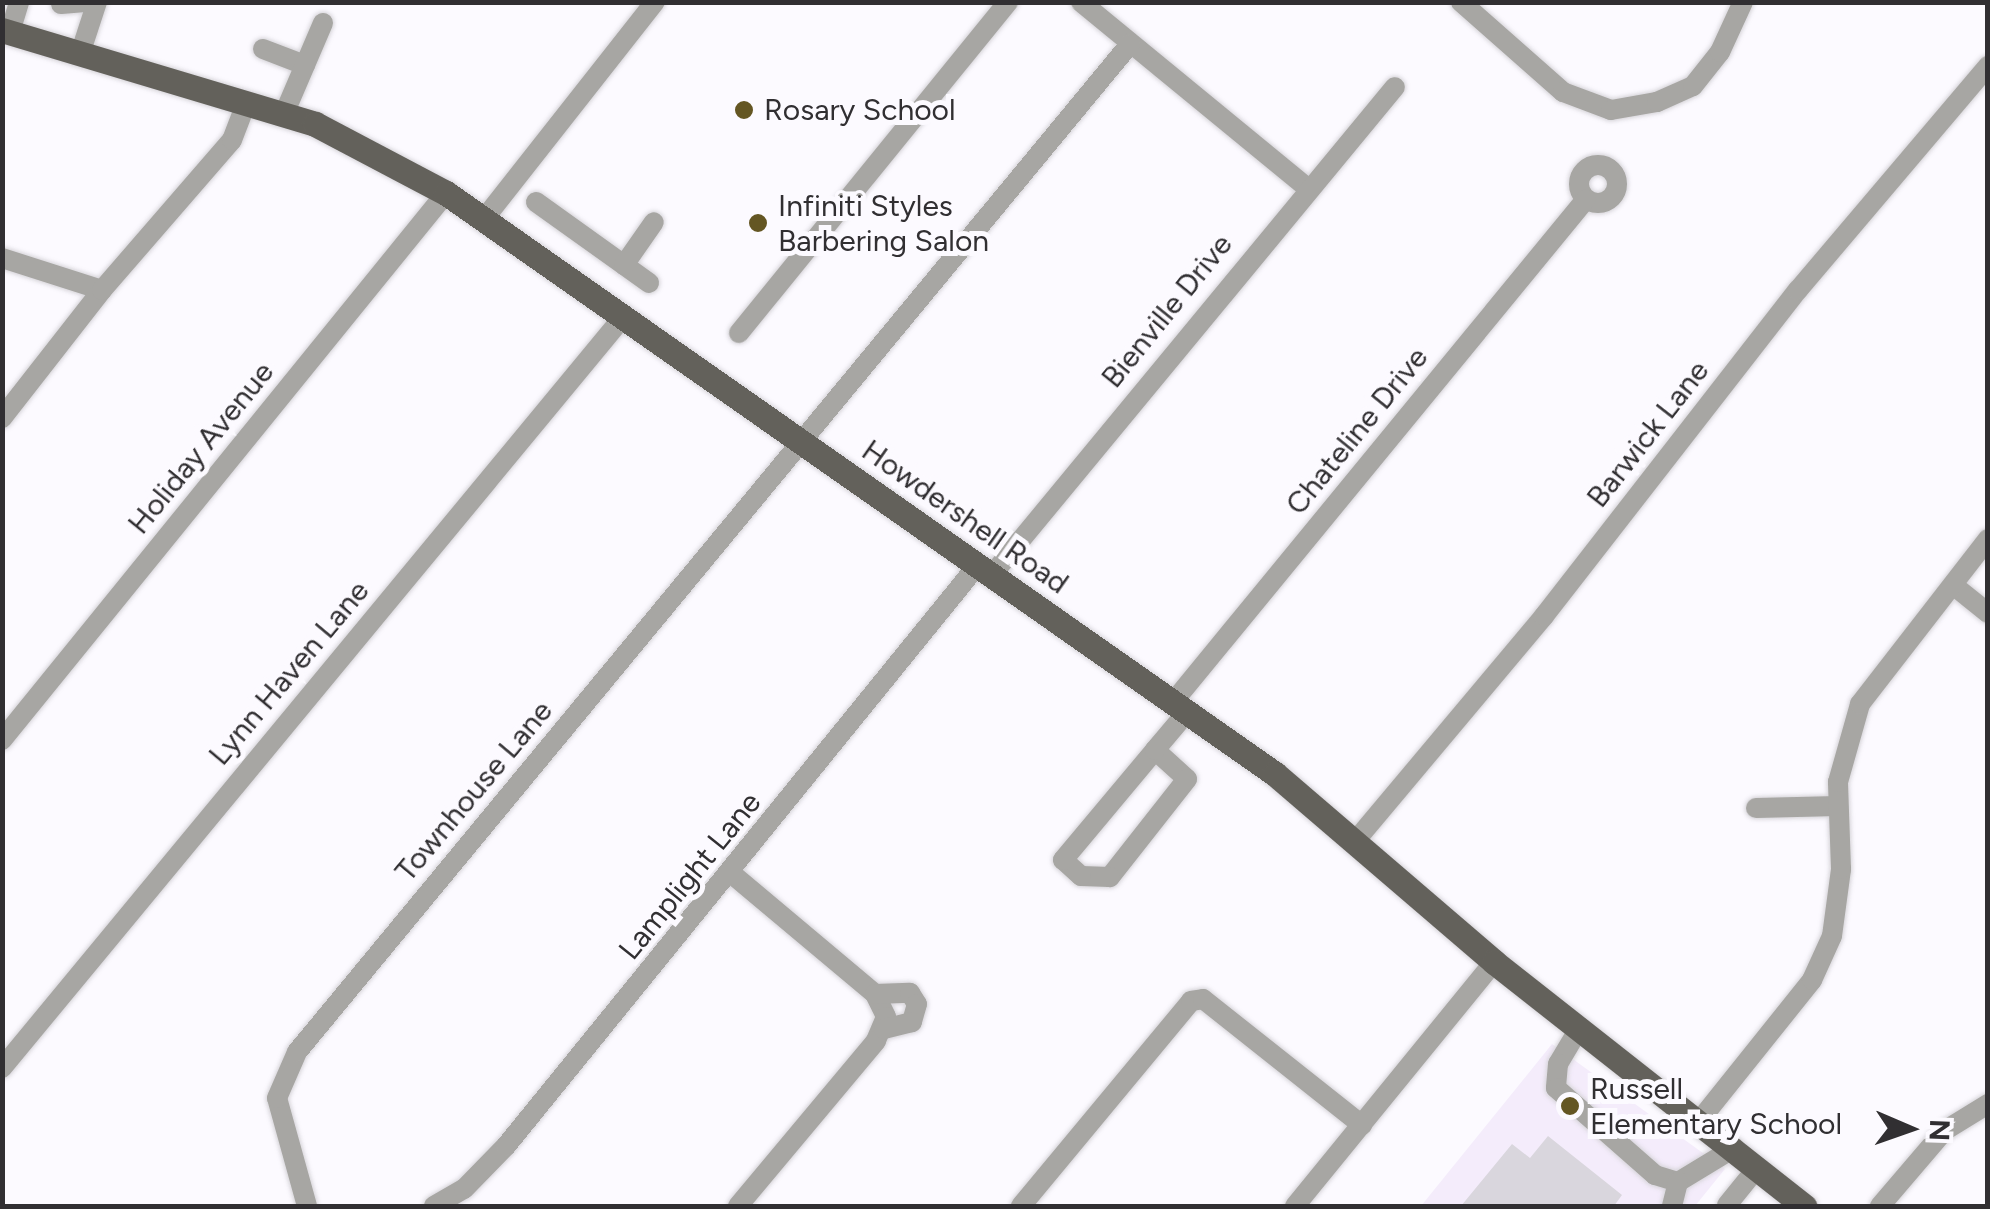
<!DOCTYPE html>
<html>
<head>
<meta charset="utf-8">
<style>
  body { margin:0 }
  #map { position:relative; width:1990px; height:1209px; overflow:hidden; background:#fcfaff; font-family:Figtree,sans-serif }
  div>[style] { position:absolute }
  .built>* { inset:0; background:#f4ecfb }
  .building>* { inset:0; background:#d9d6dd }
  .roads { filter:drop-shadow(0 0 2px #d7d5da) drop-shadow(0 0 2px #d7d5da) }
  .minor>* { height:20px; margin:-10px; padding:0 10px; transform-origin:10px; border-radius:10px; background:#a7a6a3 }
  .minor>.ring { margin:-10px; padding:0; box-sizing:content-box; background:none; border:20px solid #a7a6a3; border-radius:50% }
  .major>* { height:25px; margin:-12.5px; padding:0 12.5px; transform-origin:12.5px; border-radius:12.5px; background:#63615b }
  .dots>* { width:28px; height:28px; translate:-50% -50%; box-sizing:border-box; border:5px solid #fcfaff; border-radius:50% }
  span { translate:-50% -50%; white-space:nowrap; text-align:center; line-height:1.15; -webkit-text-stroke:10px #fcfaff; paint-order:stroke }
  .poi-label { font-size:30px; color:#312f32 }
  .left { translate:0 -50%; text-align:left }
  .street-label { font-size:30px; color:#312f32 }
  .frame { position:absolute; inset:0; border:5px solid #312f32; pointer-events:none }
  .north { position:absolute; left:1860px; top:1079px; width:100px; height:100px; -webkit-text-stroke:8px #fcfaff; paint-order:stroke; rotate:92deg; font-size:28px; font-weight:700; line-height:40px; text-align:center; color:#312f32 }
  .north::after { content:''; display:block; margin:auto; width:35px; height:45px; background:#312f32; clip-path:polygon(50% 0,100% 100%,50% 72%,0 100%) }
</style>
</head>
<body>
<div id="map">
  <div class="built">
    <i style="clip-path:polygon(1552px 1044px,1725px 1169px,1695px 1206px,1421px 1206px)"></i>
  </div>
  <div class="building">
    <i style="clip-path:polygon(1548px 1136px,1622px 1195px,1614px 1206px,1461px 1206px,1512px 1144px,1530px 1158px)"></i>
  </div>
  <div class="roads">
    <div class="minor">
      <i style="left:1081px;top:2px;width:291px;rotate:39.4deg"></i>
      <i style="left:1461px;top:2px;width:136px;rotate:41.4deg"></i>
      <i style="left:1563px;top:92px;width:51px;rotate:20.6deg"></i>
      <i style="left:1611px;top:110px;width:47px;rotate:-9.9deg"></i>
      <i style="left:1657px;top:102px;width:39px;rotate:-24deg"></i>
      <i style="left:1693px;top:86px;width:43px;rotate:-51.5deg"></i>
      <i style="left:1720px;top:52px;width:55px;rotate:-65.3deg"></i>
      <i style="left:61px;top:4px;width:21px;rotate:-5deg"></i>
      <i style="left:10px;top:32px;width:31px;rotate:-73deg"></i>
      <i style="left:263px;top:49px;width:45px;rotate:20.9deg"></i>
      <i style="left:80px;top:54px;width:55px;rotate:-71.9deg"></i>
      <i style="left:284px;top:114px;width:99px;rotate:-66.8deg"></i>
      <i class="ring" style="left:1579px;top:165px;width:18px;height:18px"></i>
      <i style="left:536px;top:202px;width:139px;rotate:35.6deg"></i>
      <i style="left:484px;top:219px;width:276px;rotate:-51.8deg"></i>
      <i style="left:2px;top:258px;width:105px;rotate:17.7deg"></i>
      <i style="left:624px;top:265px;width:52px;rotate:-55.1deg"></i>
      <i style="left:739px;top:333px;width:427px;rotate:-50.9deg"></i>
      <i style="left:2px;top:418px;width:162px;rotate:-52deg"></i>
      <i style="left:102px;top:290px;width:198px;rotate:-49.1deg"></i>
      <i style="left:232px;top:140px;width:39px;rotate:-69deg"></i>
      <i style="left:991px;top:576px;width:634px;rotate:-50.44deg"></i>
      <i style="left:1953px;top:585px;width:45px;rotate:38.7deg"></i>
      <i style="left:1174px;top:701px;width:649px;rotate:-50.62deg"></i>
      <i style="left:2px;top:740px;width:705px;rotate:-50.93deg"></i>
      <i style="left:1155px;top:750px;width:43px;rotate:42.2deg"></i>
      <i style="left:1187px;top:779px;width:125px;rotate:128.2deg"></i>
      <i style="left:1110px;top:877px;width:29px;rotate:-178deg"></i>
      <i style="left:1081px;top:876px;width:24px;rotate:-138deg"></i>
      <i style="left:1063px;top:860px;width:143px;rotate:-50.1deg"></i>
      <i style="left:1155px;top:750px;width:51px;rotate:-49.8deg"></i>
      <i style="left:1756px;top:808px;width:82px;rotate:-1.4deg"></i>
      <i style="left:1357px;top:839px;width:291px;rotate:-50deg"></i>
      <i style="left:1544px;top:616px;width:413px;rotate:-52.1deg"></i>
      <i style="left:1798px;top:290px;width:294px;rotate:-49.7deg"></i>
      <i style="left:732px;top:874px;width:187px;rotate:40deg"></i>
      <i style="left:875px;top:994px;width:25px;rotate:64deg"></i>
      <i style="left:886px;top:1017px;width:26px;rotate:113deg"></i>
      <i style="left:876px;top:1041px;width:215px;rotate:129.9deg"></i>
      <i style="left:875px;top:994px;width:35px;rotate:-2deg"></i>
      <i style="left:910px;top:993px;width:13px;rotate:58deg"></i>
      <i style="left:917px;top:1004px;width:19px;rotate:106deg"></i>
      <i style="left:912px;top:1022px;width:29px;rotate:166deg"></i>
      <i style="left:1580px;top:1027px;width:43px;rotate:120.7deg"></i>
      <i style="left:1558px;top:1064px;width:24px;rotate:95deg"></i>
      <i style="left:1556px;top:1088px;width:132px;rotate:41.3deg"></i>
      <i style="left:1655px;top:1175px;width:24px;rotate:17deg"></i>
      <i style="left:1678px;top:1182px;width:66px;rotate:-31.3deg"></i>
      <i style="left:2px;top:1068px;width:974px;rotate:-50.41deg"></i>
      <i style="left:1700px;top:1120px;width:179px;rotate:-51.3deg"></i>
      <i style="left:1812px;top:980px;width:48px;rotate:-65.6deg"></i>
      <i style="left:1832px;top:936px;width:68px;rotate:-82.3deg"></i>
      <i style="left:1841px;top:869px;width:87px;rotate:-92deg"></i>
      <i style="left:1838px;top:782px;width:81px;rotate:-74.2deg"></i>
      <i style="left:1860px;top:704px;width:209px;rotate:-52.2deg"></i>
      <i style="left:1727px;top:1205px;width:48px;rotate:-51deg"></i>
      <i style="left:307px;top:1206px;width:112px;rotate:-105.5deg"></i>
      <i style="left:277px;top:1098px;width:50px;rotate:-66.5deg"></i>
      <i style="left:297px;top:1052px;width:1308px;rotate:-50.43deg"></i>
      <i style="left:434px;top:1206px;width:34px;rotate:-30deg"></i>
      <i style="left:464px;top:1189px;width:60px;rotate:-45.7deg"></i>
      <i style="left:506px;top:1146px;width:746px;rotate:-50.93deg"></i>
      <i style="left:1021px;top:1206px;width:266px;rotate:-50.3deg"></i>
      <i style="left:1191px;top:1001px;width:12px;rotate:-9deg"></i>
      <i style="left:1203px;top:999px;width:203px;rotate:38.4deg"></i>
      <i style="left:1295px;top:1206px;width:315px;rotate:-50.8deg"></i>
      <i style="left:1672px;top:1206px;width:25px;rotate:-76deg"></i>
      <i style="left:1880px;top:1206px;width:99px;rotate:-49.5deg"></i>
      <i style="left:1944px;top:1131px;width:52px;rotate:-31.5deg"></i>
    </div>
    <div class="major">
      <i style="left:2px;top:30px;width:327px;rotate:16.7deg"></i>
      <i style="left:315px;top:124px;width:148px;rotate:27.8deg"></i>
      <i style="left:446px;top:193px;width:1012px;rotate:35.02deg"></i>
      <i style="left:1275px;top:774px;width:289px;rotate:40.6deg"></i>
      <i style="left:1494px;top:962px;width:395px;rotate:38.2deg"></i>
    </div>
  </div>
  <div class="dots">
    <i style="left:744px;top:110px;background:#645623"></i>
    <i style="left:758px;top:223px;background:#645623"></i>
    <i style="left:1570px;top:1106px;background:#645623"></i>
  </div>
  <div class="poi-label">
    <span class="left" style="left:764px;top:110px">Rosary School</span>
    <span class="left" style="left:778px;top:223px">Infiniti Styles<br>Barbering Salon</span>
    <span class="left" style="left:1590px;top:1106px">Russell<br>Elementary School</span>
  </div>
  <div class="street-label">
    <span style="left:1167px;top:311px;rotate:-51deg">Bienville Drive</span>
    <span style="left:1357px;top:431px;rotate:-51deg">Chateline Drive</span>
    <span style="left:1648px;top:434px;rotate:-52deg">Barwick Lane</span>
    <span style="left:201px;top:448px;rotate:-51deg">Holiday Avenue</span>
    <span style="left:965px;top:517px;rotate:35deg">Howdershell Road</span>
    <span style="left:289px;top:673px;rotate:-50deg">Lynn Haven Lane</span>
    <span style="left:474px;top:791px;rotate:-50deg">Townhouse Lane</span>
    <span style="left:690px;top:876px;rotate:-51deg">Lamplight Lane</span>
  </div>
  <div class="frame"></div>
  <div class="north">N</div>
</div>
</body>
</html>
